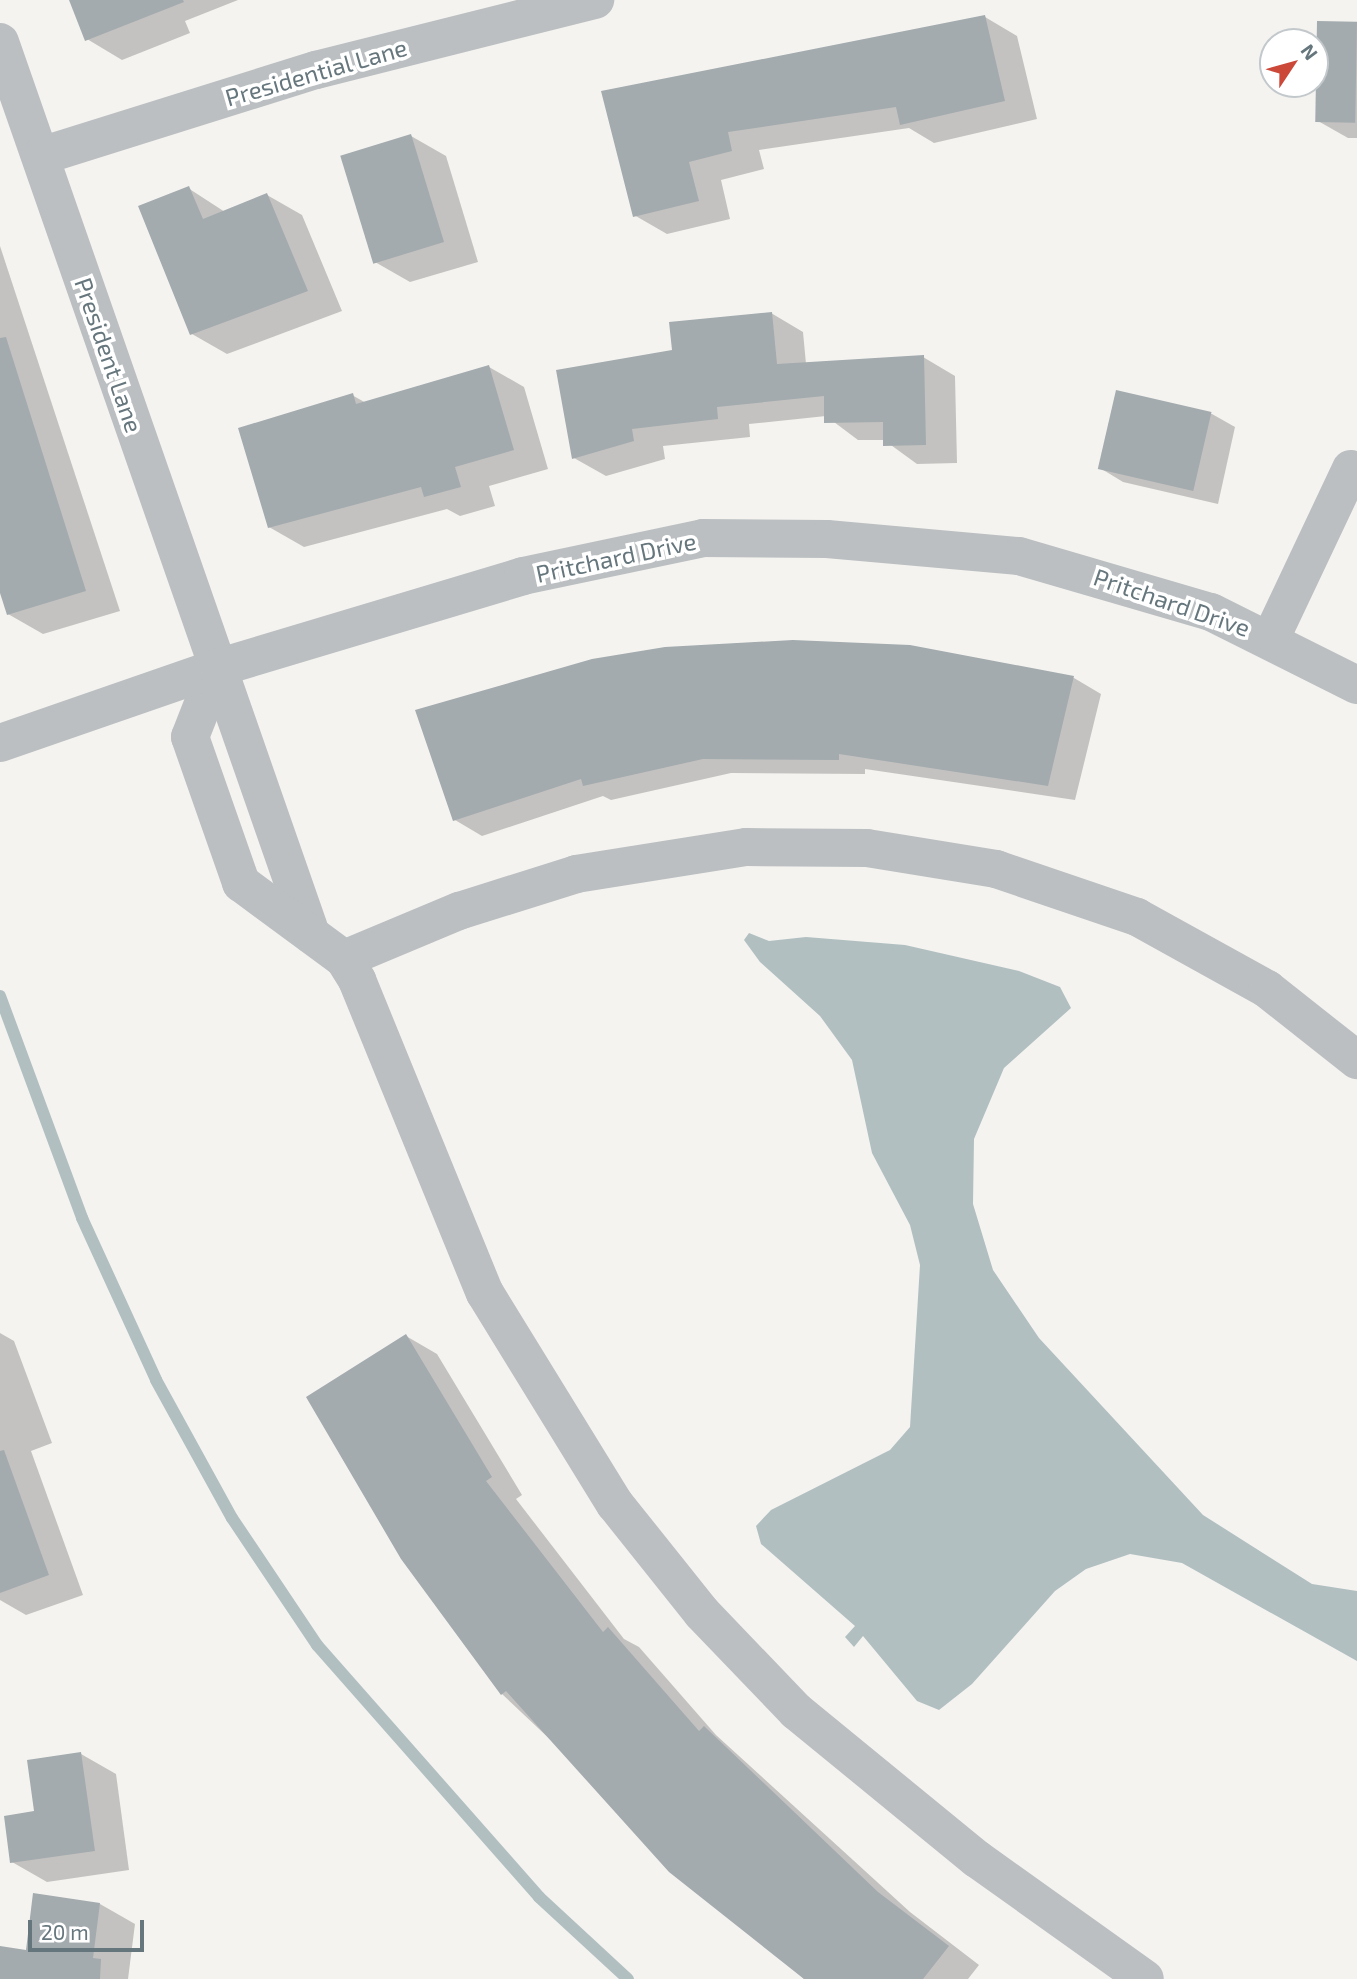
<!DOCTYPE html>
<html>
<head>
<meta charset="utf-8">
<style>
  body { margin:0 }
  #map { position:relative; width:1357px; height:1979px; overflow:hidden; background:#f4f3f0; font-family:"Exo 2",sans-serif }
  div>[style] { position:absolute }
  .water>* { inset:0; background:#b1bfc1 }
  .shadow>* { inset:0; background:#0003 }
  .stream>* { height:12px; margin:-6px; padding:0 6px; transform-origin:6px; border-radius:6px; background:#b1bfc1 }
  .building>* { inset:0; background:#a3abae; transform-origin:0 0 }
  .minor>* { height:38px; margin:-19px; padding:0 19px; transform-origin:19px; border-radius:19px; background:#bbbfc1 }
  span { translate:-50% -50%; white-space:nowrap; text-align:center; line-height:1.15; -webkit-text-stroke:7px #fff; paint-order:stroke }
  .street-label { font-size:24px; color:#66767d }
  .north { position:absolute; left:1259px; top:28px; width:70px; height:70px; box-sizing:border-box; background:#fff; border:2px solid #c2c8cb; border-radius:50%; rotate:54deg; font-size:19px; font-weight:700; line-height:28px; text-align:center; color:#66767d }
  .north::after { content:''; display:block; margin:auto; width:24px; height:32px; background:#cc4838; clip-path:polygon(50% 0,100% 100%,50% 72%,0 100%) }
  .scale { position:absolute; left:28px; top:1920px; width:116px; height:32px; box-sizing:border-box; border:4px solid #66767d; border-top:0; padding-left:9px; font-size:21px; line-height:24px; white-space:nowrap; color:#66767d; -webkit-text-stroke:5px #fff; paint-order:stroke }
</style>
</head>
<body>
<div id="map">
  <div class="water">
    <i style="clip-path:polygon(749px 933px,769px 941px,806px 937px,905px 945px,1019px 971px,1060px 987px,1071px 1008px,1004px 1068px,974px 1139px,973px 1204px,993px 1270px,1039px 1338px,1203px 1515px,1312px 1584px,1357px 1591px,1357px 1661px,1182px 1563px,1130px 1554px,1086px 1569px,1055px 1591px,972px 1684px,939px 1710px,917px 1701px,863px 1636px,854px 1647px,845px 1637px,855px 1626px,761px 1544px,756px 1526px,771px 1510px,890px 1450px,910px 1427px,920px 1265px,910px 1225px,872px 1153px,852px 1060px,820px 1016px,760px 962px,744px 940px)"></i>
  </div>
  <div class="shadow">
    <i style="clip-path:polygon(71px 0,238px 0,185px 21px,190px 33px,122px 60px,87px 39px)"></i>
    <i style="clip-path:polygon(985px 17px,1017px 36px,1037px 119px,934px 143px,909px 128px,759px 150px,764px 169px,721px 180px,730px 219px,667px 234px,634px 215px,604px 92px)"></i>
    <i style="clip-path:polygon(1357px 23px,1357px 138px,1348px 138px,1318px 121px)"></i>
    <i style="clip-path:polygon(411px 136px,446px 156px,478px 262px,410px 282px,375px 262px)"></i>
    <i style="clip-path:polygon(188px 188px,225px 212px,267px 195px,302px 215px,342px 311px,227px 354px,192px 334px)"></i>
    <i style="clip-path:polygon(0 246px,120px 611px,43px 634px,8px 614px,0 587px)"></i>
    <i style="clip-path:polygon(771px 313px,803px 332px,806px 364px,923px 357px,955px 376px,957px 463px,917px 464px,884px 440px,858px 440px,826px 416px,749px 424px,750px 437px,663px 446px,665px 459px,606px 476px,574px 458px,674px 352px)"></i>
    <i style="clip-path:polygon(489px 367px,524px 387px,548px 469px,489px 486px,495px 506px,460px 516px,447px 509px,304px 547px,269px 527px,352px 395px,366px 403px)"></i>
    <i style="clip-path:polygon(1118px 392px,1212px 414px,1235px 427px,1218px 504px,1123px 482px,1100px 468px)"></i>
    <i style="clip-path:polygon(910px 647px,1074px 678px,1101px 694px,1075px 800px,865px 769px,865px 774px,731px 773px,611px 800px,603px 796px,482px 836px,455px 820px)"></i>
    <i style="clip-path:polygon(0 1333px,14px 1341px,52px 1443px,31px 1451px,83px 1595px,26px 1615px,0 1600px)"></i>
    <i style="clip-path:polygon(406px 1336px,437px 1354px,522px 1495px,516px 1499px,624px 1639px,639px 1647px,716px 1735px,910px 1912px,979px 1965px,968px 1979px,804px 1979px,502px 1694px)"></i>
    <i style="clip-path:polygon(81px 1754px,116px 1774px,129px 1870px,47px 1882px,12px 1862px,36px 1813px)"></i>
    <i style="clip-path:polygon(100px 1904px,135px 1924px,128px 1979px,0 1979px,0 1948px,27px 1952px)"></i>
  </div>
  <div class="stream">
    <i style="left:0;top:996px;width:237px;rotate:69.7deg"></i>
    <i style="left:82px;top:1218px;width:178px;rotate:65.4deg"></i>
    <i style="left:156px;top:1380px;width:158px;rotate:61.2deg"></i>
    <i style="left:232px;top:1518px;width:153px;rotate:56.2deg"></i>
    <i style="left:317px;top:1645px;width:336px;rotate:48.6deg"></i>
    <i style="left:539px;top:1897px;width:121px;rotate:42.7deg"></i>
  </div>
  <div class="building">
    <i style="clip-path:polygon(69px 0,183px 0,184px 2px,85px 41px)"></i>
    <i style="clip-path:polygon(985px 15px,1005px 101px,900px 125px,896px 107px,728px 132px,732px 151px,689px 162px,699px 201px,633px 217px,601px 91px)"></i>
    <i style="left:1317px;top:21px;width:40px;height:101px;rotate:1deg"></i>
    <i style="left:411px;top:134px;width:113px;height:74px;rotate:73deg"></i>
    <i style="clip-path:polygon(189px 186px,203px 219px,267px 193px,308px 291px,190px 335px,138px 206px)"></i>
    <i style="clip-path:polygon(772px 312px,777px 364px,924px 355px,926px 445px,883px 446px,883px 422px,824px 423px,824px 396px,717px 407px,718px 419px,632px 429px,634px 441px,572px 459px,556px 370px,672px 350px,669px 322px)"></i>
    <i style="clip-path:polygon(6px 337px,86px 591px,7px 615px,0 593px,0 338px)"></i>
    <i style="clip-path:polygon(489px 365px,514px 450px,455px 467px,461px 487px,424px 497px,421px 487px,268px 528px,238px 428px,353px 393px,356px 404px)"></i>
    <i style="left:1116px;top:390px;width:98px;height:81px;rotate:13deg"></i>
    <i style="clip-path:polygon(793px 640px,910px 645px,1074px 676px,1048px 786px,839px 754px,839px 760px,703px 759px,583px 786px,581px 779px,453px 821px,415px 710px,592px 659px,665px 647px)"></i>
    <i style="clip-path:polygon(406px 1334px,492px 1477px,486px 1481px,603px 1632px,608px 1627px,699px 1731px,704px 1726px,878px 1892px,949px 1946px,923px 1979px,804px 1979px,669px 1872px,506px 1691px,501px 1695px,401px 1559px,306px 1397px)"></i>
    <i style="clip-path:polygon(4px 1450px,49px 1575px,0 1593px,0 1451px)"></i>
    <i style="clip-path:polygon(81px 1752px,95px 1851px,10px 1863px,4px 1816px,34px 1811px,27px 1760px)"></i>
    <i style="clip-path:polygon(33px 1893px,100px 1903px,93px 1958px,101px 1959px,100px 1979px,0 1979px,0 1946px,26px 1950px)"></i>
  </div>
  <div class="minor">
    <i style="left:0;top:42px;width:945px;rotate:70.78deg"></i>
    <i style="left:41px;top:156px;width:288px;rotate:-17.4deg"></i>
    <i style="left:316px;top:70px;width:288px;rotate:-14.1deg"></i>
    <i style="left:1271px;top:638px;width:187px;rotate:-64.7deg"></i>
    <i style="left:217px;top:668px;width:74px;rotate:111.4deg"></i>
    <i style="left:190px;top:737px;width:155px;rotate:70.7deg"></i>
    <i style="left:241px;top:883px;width:128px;rotate:36.4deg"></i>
    <i style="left:344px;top:959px;width:25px;rotate:58deg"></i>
    <i style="left:357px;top:980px;width:338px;rotate:67.8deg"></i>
    <i style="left:485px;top:1293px;width:248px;rotate:58.4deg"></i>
    <i style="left:615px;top:1504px;width:139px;rotate:51.4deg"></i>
    <i style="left:702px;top:1613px;width:136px;rotate:46.2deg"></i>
    <i style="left:796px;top:1711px;width:234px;rotate:39.3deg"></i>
    <i style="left:977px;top:1859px;width:206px;rotate:35.5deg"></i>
    <i style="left:0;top:743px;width:230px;rotate:-19.1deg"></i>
    <i style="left:217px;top:668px;width:320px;rotate:-16.7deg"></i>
    <i style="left:523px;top:576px;width:184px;rotate:-11.9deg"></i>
    <i style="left:703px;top:538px;width:124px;rotate:0.5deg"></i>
    <i style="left:827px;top:539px;width:193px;rotate:5.1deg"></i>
    <i style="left:1019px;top:556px;width:200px;rotate:16.3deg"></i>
    <i style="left:1211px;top:612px;width:163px;rotate:26.6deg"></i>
    <i style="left:344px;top:959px;width:125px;rotate:-22.7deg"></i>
    <i style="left:459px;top:911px;width:123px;rotate:-17.5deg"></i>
    <i style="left:576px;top:874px;width:172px;rotate:-9deg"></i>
    <i style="left:746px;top:847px;width:121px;rotate:0.5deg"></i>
    <i style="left:867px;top:848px;width:131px;rotate:9.2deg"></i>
    <i style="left:996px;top:869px;width:149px;rotate:18.8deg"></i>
    <i style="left:1137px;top:917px;width:149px;rotate:29deg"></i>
    <i style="left:1267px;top:989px;width:115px;rotate:38.3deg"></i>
  </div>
  <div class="street-label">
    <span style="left:316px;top:72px;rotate:-16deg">Presidential Lane</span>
    <span style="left:109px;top:355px;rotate:71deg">President Lane</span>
    <span style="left:616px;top:557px;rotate:-12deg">Pritchard Drive</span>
    <span style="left:1172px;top:602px;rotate:19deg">Pritchard Drive</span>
  </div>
  <div class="north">N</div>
  <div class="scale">20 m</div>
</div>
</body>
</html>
